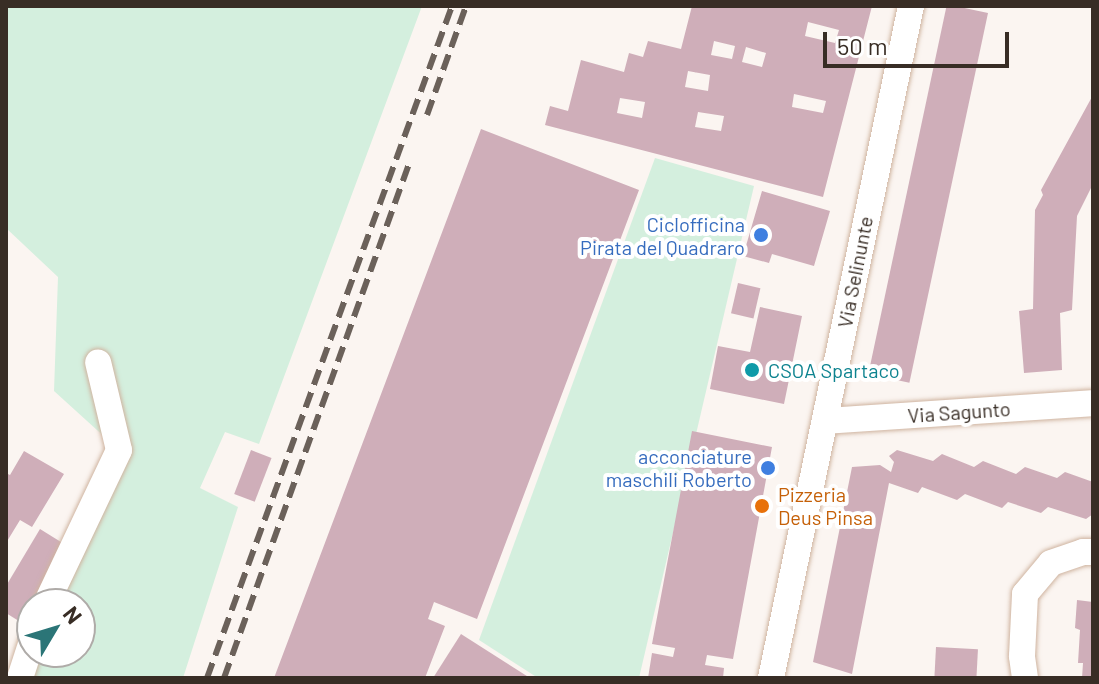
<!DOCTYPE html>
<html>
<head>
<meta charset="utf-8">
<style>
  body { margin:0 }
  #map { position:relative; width:1099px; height:684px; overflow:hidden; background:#fbf5f1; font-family:Barlow,sans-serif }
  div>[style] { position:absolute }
  .green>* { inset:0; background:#d4efde }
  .building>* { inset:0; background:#cfaeb9; transform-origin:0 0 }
  .roads { filter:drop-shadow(0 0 2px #cfb4a0) drop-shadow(0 0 2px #cfb4a0) }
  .minor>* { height:26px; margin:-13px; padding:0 13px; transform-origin:13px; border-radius:13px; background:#fff }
  .rail>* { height:6px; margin-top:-3px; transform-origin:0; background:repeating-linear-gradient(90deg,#6b615a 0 16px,transparent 0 24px) }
  .dots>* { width:22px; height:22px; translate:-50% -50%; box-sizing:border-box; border:4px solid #fff; border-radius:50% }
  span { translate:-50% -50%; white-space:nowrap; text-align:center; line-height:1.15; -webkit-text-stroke:8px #fff; paint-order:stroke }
  .shop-label { font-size:20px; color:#366cbe }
  .right { translate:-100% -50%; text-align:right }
  .street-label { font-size:20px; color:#382d25 }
  .culture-label { font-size:20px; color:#0d838f }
  .left { translate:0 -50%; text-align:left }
  .food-label { font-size:20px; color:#c56008 }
  .frame { position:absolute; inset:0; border:8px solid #382d25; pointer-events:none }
  .north { position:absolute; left:16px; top:588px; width:80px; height:80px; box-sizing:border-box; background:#fff; border:2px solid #afaba8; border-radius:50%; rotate:52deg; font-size:22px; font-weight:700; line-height:32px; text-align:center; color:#382d25 }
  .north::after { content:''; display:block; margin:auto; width:28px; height:36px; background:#2b7577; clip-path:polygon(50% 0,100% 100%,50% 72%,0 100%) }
  .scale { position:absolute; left:823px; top:32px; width:186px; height:36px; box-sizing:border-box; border:4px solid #382d25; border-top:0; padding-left:10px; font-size:24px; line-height:28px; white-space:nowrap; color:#382d25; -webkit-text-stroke:6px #fff; paint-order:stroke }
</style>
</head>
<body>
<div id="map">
  <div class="green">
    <i style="clip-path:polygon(6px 6px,422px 6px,259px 444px,225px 432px,200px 488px,238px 507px,183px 678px,22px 678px,33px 652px,80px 652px,80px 604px,53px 604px,119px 450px,54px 391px,58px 277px,6px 228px)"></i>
    <i style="clip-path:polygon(655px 158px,754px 186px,639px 678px,538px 678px,479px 640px)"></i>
  </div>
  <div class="building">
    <i style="clip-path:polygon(evenodd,692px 6px,872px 6px,823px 197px,545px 125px,550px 106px,568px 111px,581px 60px,624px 72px,629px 53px,643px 57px,648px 41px,681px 49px,692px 6px,808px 22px,839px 30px,835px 43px,805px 36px,808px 22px,692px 6px,714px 41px,735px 46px,732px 59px,711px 55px,714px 41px,692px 6px,746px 47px,766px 53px,762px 67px,742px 62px,746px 47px,692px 6px,688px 71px,710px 75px,708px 91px,685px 87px,688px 71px,692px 6px,794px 94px,826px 101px,823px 113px,792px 107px,794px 94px,692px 6px,620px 98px,645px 102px,642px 118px,617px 113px,620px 98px,692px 6px,698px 112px,724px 116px,721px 131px,695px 127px,698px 112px)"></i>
    <i style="left:988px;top:13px;width:378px;height:42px;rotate:102deg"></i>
    <i style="clip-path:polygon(1093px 95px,1093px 184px,1077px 216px,1072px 310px,1060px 313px,1062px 370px,1024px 373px,1019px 311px,1033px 309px,1035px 210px,1043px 195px,1041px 190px)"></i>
    <i style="clip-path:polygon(481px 129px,639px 190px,477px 619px,434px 602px,428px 619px,445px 626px,425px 678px,274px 678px)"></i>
    <i style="clip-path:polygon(762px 191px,830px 211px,814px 266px,772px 254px,769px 263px,743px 256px)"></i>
    <i style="left:738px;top:283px;width:23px;height:31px;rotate:13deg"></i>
    <i style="clip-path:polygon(760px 307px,802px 316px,784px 404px,710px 389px,718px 346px,750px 352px)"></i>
    <i style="clip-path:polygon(692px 431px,772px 447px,733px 659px,707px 655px,705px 665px,724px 668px,723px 678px,648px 678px,652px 653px,673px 657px,675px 648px,652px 644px)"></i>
    <i style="left:251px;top:450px;width:22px;height:47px;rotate:21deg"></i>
    <i style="clip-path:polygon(897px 450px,933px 461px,942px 454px,974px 467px,983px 461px,1016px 474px,1025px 467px,1057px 478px,1065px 472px,1093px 482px,1093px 514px,1086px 519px,1048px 507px,1041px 513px,1008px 502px,1002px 508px,965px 494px,957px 500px,922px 487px,918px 493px,889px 483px,852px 674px,813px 662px,852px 467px,880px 465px,891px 472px,894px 462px,889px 456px)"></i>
    <i style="clip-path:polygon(24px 451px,64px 474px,32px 527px,20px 520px,6px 543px,6px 473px,10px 475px)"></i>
    <i style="clip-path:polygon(40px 529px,69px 547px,22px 623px,6px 613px,6px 586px)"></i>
    <i style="clip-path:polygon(1077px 600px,1093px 602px,1093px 678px,1082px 678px,1083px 663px,1078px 663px,1080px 630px,1075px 628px)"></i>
    <i style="clip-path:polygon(461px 634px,530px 678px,433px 678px)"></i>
    <i style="left:936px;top:647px;width:42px;height:31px;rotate:3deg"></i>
  </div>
  <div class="roads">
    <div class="minor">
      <i style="left:825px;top:421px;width:269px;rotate:-3.8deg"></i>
      <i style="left:46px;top:604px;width:170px;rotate:-64.6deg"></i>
      <i style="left:119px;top:450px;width:90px;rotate:-103.4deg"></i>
      <i style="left:20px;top:678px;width:39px;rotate:-72deg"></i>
      <i style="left:771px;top:678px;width:686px;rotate:-78.23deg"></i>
      <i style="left:1025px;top:678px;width:22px;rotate:-98deg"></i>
      <i style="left:1022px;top:656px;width:62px;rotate:-87.2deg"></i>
      <i style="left:1025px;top:594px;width:40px;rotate:-50deg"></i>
      <i style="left:1051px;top:563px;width:34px;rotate:-19deg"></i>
      <i style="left:1083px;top:552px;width:10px"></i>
    </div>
  </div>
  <div class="rail">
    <i style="left:427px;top:115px;width:116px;rotate:-70.3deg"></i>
    <i style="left:207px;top:678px;width:715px;rotate:-69.97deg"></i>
    <i style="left:224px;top:678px;width:546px;rotate:-70.21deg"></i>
  </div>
  <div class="dots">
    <i style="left:761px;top:235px;background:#3f7fe0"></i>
    <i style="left:752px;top:370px;background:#0f9aa8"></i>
    <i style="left:768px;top:468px;background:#3f7fe0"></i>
    <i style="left:762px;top:506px;background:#e8710a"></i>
  </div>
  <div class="shop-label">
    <span class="right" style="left:745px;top:236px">Ciclofficina<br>Pirata del Quadraro</span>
    <span class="right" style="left:752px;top:468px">acconciature<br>maschili Roberto</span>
  </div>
  <div class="street-label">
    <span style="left:855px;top:272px;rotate:-79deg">Via Selinunte</span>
    <span style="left:959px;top:412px;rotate:-4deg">Via Sagunto</span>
  </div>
  <div class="culture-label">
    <span class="left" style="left:768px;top:370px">CSOA Spartaco</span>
  </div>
  <div class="food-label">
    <span class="left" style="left:778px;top:506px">Pizzeria<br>Deus Pinsa</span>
  </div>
  <div class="frame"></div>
  <div class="north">N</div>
  <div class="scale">50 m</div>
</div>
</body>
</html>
